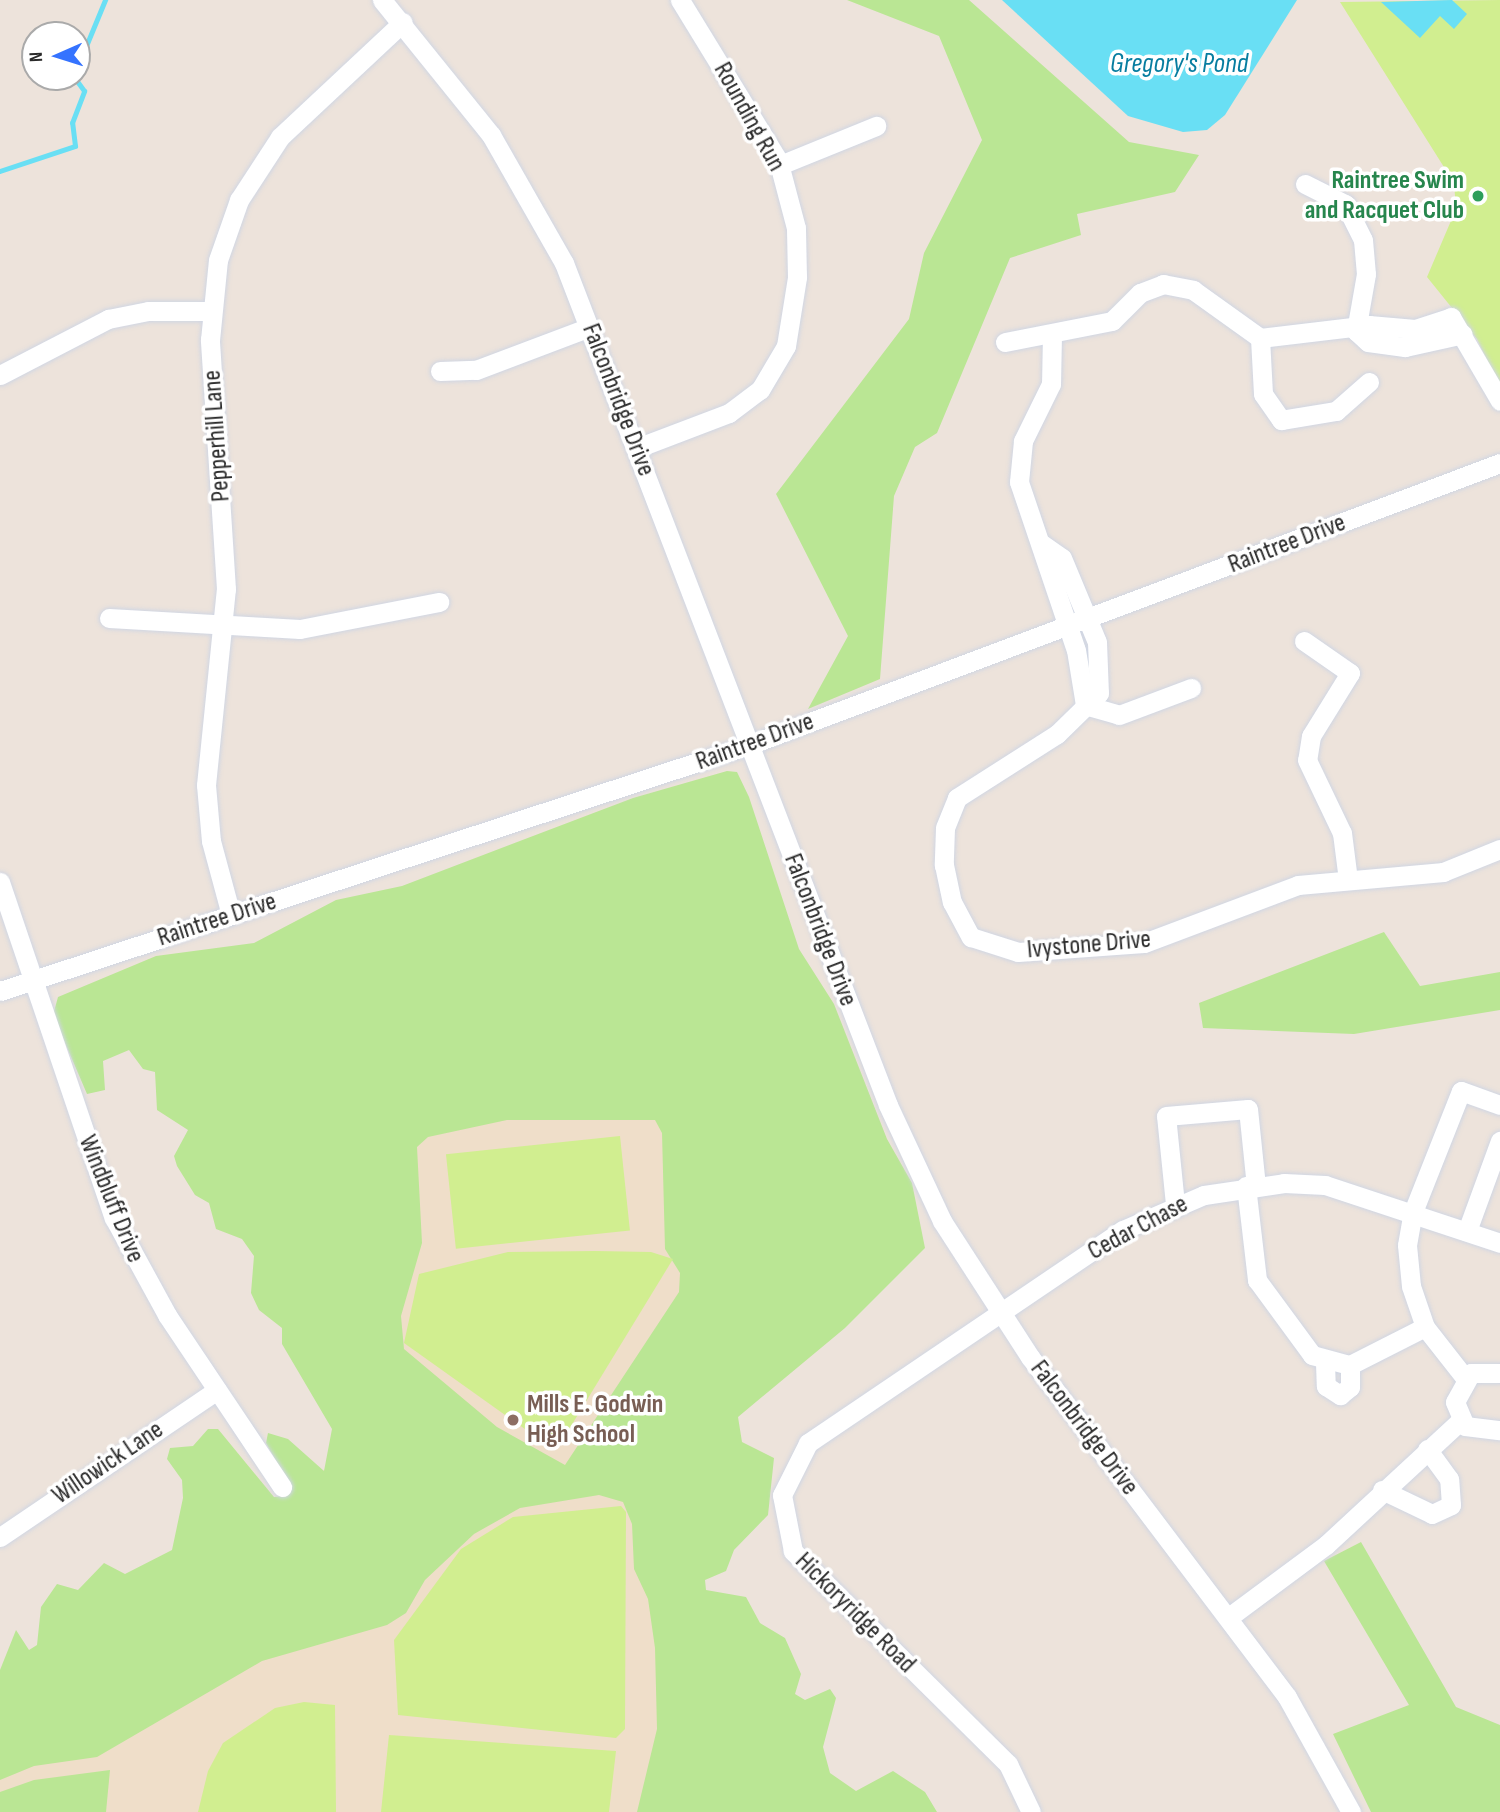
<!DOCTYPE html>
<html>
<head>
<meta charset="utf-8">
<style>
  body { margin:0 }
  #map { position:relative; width:1500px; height:1812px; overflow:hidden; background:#ede3db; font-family:"Sofia Sans Condensed",sans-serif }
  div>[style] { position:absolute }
  .education>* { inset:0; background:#efdec9 }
  .green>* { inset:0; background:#bae694 }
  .pitch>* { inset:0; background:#d1ee90; transform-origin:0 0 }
  .water>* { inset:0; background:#69dff4 }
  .stream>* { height:4.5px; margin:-2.25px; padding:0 2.25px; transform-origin:2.25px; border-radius:2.25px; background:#69dff4 }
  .roads { filter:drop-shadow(0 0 2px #d0d6e3) drop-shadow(0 0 2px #d0d6e3) }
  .minor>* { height:19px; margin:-9.5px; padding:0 9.5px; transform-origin:9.5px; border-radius:9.5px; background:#fff }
  .dots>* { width:19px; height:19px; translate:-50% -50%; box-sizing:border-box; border:4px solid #fff; border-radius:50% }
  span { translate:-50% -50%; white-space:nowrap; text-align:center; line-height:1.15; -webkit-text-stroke:7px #fff; paint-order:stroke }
  .street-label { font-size:26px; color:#2a2a2a }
  .leisure-label { font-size:26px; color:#27864d; font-weight:700 }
  .right { translate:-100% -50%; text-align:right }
  .education-label { font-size:26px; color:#785e54; font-weight:700 }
  .left { translate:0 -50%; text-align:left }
  .water-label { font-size:28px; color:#077da0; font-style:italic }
  .north { position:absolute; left:21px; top:21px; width:70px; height:70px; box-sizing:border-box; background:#fff; border:2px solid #aaa; border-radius:50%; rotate:267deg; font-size:19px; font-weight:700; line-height:28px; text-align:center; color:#2a2a2a }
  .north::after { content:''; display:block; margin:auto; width:24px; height:32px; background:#3573ff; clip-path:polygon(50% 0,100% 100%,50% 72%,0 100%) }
</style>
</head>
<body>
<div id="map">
  <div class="education">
    <i style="clip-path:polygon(713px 1077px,655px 1812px,0 1812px,0 1676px,341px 1459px,329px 1081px)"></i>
  </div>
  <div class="green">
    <i style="clip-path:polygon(847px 0,969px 0,1129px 142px,1199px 155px,1175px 192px,1077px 214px,1081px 235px,1010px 258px,937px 433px,915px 447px,894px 496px,880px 679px,808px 709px,848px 636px,776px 494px,909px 319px,924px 253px,982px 140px,939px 36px)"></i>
    <i style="clip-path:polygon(evenodd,727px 771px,737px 772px,749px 797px,799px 949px,834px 1004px,887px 1139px,912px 1183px,925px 1248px,845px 1328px,738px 1417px,742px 1442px,774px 1458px,768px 1515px,734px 1550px,726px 1571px,705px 1580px,706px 1590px,746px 1597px,760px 1623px,785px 1638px,801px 1674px,795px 1694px,805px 1700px,830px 1689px,836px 1698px,823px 1747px,830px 1773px,856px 1791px,893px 1771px,925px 1792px,937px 1812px,637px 1812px,657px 1729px,655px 1648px,648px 1599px,634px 1569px,632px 1524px,623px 1502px,599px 1495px,520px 1508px,474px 1534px,425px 1580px,406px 1613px,387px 1625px,262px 1661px,97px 1757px,34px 1766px,0 1780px,0 1670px,16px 1630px,29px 1650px,37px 1645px,41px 1607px,57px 1584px,78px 1590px,104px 1563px,125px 1574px,172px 1550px,183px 1498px,182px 1480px,167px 1459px,170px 1448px,193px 1446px,208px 1429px,218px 1429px,274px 1497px,285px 1496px,290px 1486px,266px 1443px,268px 1433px,288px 1439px,324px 1471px,332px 1429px,282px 1344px,282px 1328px,259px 1310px,251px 1293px,254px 1256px,242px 1239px,216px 1229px,209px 1203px,195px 1195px,177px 1166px,174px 1156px,188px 1130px,157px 1110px,155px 1072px,143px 1069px,129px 1050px,103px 1061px,105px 1090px,87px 1094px,53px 1015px,58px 997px,156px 956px,254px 943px,336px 900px,402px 886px,633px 798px,727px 771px,507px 1120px,655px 1120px,662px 1133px,665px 1249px,680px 1273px,679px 1292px,565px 1465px,497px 1427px,404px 1349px,401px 1316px,422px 1243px,417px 1147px,428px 1137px,507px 1120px)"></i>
    <i style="clip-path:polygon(1384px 932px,1420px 986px,1500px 972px,1500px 1010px,1354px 1034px,1203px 1028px,1199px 1003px)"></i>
    <i style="clip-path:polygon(1361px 1542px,1456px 1707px,1500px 1725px,1500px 1812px,1371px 1812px,1333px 1734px,1409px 1705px,1324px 1561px)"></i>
    <i style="clip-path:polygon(110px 1770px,106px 1812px,0 1812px,0 1792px,34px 1780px)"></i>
  </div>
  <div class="pitch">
    <i style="clip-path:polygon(1500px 0,1500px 388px,1477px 339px,1427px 277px,1456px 209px,1454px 183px,1340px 2px)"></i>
    <i style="left:620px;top:1136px;width:95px;height:175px;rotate:84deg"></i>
    <i style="clip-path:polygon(595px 1251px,651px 1252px,673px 1259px,560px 1444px,546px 1444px,404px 1343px,419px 1274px,508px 1252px)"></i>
    <i style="clip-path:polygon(621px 1506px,626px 1512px,625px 1729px,616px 1738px,398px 1715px,394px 1640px,461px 1549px,513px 1517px)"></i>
    <i style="clip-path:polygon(304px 1702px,335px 1705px,336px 1812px,198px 1812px,208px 1771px,223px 1743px,275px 1708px)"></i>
    <i style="clip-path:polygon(389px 1735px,616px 1751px,609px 1812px,381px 1812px)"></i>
  </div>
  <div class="water">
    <i style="clip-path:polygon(1002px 0,1297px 0,1225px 115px,1207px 130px,1183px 132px,1128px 116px)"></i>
    <i style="clip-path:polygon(1452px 0,1467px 14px,1454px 29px,1440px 16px,1420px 38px,1381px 2px)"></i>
  </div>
  <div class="stream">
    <i style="left:77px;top:68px;width:74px;rotate:-67.6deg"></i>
    <i style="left:0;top:171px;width:79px;rotate:-18.4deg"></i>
    <i style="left:75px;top:146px;width:23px;rotate:-97deg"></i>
    <i style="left:72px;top:123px;width:34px;rotate:-69deg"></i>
    <i style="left:84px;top:91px;width:17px;rotate:-126deg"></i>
  </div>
  <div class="roads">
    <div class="minor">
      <i style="left:382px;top:0;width:174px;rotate:51.1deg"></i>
      <i style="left:491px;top:135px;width:147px;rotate:60.3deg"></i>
      <i style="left:564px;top:263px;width:902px;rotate:68.95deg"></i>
      <i style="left:888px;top:1105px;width:128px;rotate:65deg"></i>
      <i style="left:942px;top:1221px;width:162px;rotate:57.1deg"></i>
      <i style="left:1030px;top:1357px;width:426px;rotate:52.9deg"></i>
      <i style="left:1287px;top:1697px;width:132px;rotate:60.9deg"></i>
      <i style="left:780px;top:165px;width:104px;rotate:-22.1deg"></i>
      <i style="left:1305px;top:184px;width:45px;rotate:26.6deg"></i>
      <i style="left:1345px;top:204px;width:40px;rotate:63.4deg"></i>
      <i style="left:1363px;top:240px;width:34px;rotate:85deg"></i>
      <i style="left:1366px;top:274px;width:58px;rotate:100deg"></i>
      <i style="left:1356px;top:331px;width:16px;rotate:43deg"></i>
      <i style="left:1368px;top:342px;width:37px;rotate:8deg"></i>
      <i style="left:1405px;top:347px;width:59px;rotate:-12.6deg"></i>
      <i style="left:1052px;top:334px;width:50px;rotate:91.1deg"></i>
      <i style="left:1051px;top:384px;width:64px;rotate:116.2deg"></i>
      <i style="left:1023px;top:441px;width:41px;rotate:95.6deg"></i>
      <i style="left:1019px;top:482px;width:177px;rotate:71.3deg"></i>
      <i style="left:1076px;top:650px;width:56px;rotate:80.7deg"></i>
      <i style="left:1260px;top:338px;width:56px;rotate:86.9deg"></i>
      <i style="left:1263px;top:394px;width:32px;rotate:55deg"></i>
      <i style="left:1281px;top:420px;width:56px;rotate:-9.3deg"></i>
      <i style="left:1336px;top:411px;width:44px;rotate:-41.3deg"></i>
      <i style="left:1005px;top:342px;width:109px;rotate:-11.1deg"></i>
      <i style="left:1112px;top:321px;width:40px;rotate:-45deg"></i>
      <i style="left:1140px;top:293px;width:25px;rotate:-21deg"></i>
      <i style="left:1163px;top:284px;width:31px;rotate:11deg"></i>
      <i style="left:1193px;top:290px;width:82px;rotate:35.6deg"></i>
      <i style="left:1260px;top:338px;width:110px;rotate:-6.8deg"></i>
      <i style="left:1369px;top:325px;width:46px;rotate:5deg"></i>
      <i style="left:1415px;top:329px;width:38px;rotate:-18deg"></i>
      <i style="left:1451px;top:317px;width:97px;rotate:59.7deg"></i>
      <i style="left:440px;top:371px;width:36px;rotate:-2deg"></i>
      <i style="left:476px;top:370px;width:122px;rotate:-20.7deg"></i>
      <i style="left:0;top:375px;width:122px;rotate:-27.4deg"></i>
      <i style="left:108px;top:319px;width:41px;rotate:-11.3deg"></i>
      <i style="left:148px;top:311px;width:62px"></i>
      <i style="left:637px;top:448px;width:98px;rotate:-20.8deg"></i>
      <i style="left:729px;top:413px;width:39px;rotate:-37deg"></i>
      <i style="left:760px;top:390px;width:51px;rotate:-59.4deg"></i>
      <i style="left:786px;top:346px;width:70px;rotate:-80.9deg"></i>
      <i style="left:797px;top:277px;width:49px;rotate:-91.2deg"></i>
      <i style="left:796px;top:228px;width:70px;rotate:-104.8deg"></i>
      <i style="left:778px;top:160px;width:188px;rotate:-121.5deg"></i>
      <i style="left:1042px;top:544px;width:24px;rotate:35deg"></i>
      <i style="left:1062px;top:558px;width:91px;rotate:67.4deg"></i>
      <i style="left:1097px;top:642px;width:51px;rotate:87.8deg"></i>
      <i style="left:1099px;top:693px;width:59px;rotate:135.7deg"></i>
      <i style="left:1057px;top:734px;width:119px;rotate:147.4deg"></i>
      <i style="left:957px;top:798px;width:32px;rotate:112deg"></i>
      <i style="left:945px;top:828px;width:37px;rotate:92deg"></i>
      <i style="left:944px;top:865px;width:38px;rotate:78deg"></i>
      <i style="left:952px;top:902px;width:40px;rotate:62deg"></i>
      <i style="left:971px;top:937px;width:49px;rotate:17.7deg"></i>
      <i style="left:1018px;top:952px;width:126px;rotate:-4.1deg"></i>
      <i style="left:1144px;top:943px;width:165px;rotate:-20.6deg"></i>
      <i style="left:1298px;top:885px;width:146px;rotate:-5.1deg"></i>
      <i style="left:1443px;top:872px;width:61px;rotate:-22deg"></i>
      <i style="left:109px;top:618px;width:191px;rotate:3.3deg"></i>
      <i style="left:300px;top:629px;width:142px;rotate:-11deg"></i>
      <i style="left:1304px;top:641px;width:56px;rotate:34.8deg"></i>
      <i style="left:1350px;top:673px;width:74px;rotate:121.8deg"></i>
      <i style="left:1311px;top:736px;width:24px;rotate:99deg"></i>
      <i style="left:1307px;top:760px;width:81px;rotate:64.4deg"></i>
      <i style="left:1342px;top:833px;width:47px;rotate:82.7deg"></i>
      <i style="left:1085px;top:705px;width:35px;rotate:16deg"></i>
      <i style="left:1119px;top:715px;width:77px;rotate:-20.6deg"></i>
      <i style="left:0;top:882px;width:355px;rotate:71.3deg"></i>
      <i style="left:114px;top:1218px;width:111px;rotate:61.3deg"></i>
      <i style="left:167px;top:1315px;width:207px;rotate:56.2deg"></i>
      <i style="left:231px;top:915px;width:77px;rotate:-105.1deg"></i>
      <i style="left:211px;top:841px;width:56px;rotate:-95.1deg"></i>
      <i style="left:206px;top:785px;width:197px;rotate:-84.2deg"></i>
      <i style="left:226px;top:589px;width:250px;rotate:-93.7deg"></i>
      <i style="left:210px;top:340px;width:80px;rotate:-84.3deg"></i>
      <i style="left:218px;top:260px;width:64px;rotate:-70.7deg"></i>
      <i style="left:239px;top:200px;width:75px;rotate:-56.9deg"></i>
      <i style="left:280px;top:137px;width:168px;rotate:-43.1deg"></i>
      <i style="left:0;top:991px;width:788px;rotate:-18.18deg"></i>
      <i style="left:749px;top:745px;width:802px;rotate:-20.58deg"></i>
      <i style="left:1246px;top:1186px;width:95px;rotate:83.3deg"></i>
      <i style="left:1257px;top:1280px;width:93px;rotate:53.7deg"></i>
      <i style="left:1312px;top:1355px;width:39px;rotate:15deg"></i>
      <i style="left:1350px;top:1365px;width:84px;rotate:-26.9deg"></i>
      <i style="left:1175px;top:1204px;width:88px;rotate:-95.8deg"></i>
      <i style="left:1166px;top:1116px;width:82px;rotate:-4.9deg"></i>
      <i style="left:1248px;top:1109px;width:77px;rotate:84.1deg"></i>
      <i style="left:1467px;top:1231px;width:96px;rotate:-69.9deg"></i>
      <i style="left:1325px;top:1363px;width:23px;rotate:88deg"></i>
      <i style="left:1326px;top:1386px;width:17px;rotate:33deg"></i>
      <i style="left:1340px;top:1395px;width:13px;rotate:-39deg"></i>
      <i style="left:1350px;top:1387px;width:22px;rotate:-90deg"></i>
      <i style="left:1500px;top:1373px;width:29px;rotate:180deg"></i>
      <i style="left:1471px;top:1373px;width:33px;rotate:119deg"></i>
      <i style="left:1455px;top:1402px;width:26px;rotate:67deg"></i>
      <i style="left:1465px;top:1426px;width:35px;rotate:7deg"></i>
      <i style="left:1465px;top:1378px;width:65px;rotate:-128.1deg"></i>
      <i style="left:1425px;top:1327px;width:43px;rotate:-108.9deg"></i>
      <i style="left:1411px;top:1286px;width:41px;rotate:-95.6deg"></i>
      <i style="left:1407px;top:1245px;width:34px;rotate:-80deg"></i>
      <i style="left:1413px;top:1212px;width:130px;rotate:-68.4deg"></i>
      <i style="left:1461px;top:1091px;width:41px;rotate:19.7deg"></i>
      <i style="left:1382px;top:1490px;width:55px;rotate:25.6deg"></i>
      <i style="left:1432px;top:1514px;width:21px;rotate:-25deg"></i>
      <i style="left:1451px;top:1505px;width:26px;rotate:-94deg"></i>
      <i style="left:1449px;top:1479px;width:37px;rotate:-126deg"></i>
      <i style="left:0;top:1537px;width:262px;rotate:-34.1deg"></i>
      <i style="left:1229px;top:1617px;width:121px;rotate:-36.6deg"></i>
      <i style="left:1326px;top:1545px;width:183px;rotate:-42.8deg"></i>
      <i style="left:1031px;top:1812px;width:53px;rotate:-115.6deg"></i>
      <i style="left:1008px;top:1764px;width:303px;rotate:-135.3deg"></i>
      <i style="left:793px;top:1551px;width:57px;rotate:-101.1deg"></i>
      <i style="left:782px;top:1495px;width:58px;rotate:-63.4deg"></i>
      <i style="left:808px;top:1443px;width:380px;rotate:-34.1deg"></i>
      <i style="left:1123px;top:1230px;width:88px;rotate:-23.4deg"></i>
      <i style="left:1204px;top:1195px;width:81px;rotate:-8.5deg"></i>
      <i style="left:1284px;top:1183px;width:41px;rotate:2.8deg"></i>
      <i style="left:1325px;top:1185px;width:184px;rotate:18.3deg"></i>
    </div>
  </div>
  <div class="dots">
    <i style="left:1478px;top:196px;background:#2e9e5b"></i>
    <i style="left:513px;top:1420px;background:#8d6e63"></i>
  </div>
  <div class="street-label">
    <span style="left:749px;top:117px;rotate:61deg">Rounding Run</span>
    <span style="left:618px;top:400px;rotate:69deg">Falconbridge Drive</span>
    <span style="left:217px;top:436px;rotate:-94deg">Pepperhill Lane</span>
    <span style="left:1287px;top:544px;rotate:-21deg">Raintree Drive</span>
    <span style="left:755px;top:742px;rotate:-20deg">Raintree Drive</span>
    <span style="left:217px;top:920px;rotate:-18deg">Raintree Drive</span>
    <span style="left:820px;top:930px;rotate:69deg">Falconbridge Drive</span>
    <span style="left:1089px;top:945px;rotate:-5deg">Ivystone Drive</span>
    <span style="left:111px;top:1199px;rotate:68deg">Windbluff Drive</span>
    <span style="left:1138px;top:1228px;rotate:-28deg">Cedar Chase</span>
    <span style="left:1084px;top:1428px;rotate:53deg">Falconbridge Drive</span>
    <span style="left:108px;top:1463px;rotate:-34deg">Willowick Lane</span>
    <span style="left:855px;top:1613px;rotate:45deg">Hickoryridge Road</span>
  </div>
  <div class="leisure-label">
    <span class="right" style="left:1464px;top:196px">Raintree Swim<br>and Racquet Club</span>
  </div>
  <div class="education-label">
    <span class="left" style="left:527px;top:1420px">Mills E. Godwin<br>High School</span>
  </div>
  <div class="water-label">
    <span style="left:1179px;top:64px">Gregory's Pond</span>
  </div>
  <div class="north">N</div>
</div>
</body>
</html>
